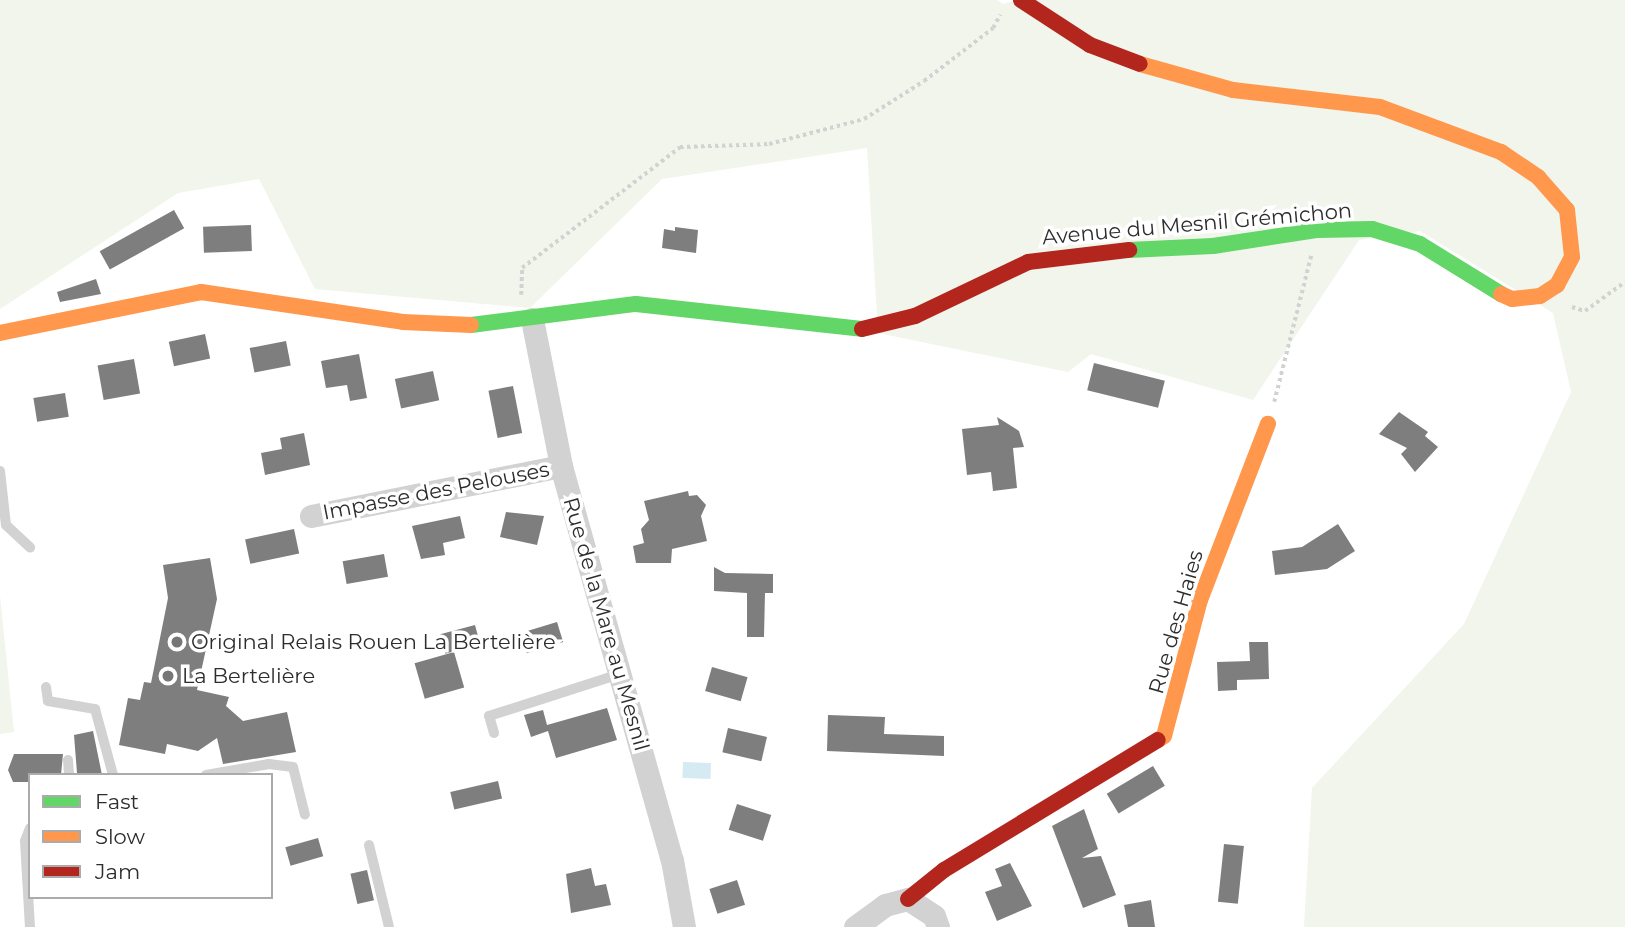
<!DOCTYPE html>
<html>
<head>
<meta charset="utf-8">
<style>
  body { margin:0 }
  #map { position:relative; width:1625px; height:927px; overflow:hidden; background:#fff; font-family:Montserrat,sans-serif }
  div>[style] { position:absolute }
  .green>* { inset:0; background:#f1f5eb }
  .water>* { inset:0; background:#d6eaf3; transform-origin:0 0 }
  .building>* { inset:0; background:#7e7e7e; transform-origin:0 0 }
  .path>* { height:3.5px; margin-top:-1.75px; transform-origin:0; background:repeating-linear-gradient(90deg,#d2d2d2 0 3.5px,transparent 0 7px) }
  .lane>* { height:10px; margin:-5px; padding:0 5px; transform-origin:5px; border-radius:5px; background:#d2d2d2 }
  .street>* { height:23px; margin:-11.5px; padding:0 11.5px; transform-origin:11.5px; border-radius:11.5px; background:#d2d2d2 }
  .fast>* { height:16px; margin:-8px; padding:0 8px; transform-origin:8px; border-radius:8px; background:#63d668 }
  .slow>* { height:16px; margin:-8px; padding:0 8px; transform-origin:8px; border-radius:8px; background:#ff974d }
  .jam>* { height:16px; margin:-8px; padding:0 8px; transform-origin:8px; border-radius:8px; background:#b3261e }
  .dots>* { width:19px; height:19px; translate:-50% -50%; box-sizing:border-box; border:4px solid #fff; border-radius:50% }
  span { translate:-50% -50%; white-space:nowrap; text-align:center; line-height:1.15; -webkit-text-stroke:7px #fff; paint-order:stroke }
  .street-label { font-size:21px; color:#2d2d2d }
  .poi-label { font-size:21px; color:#2d2d2d }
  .left { translate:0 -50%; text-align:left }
  .legend { position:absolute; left:28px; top:773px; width:245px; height:126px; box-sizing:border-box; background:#fff; border:2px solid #ababab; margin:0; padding:9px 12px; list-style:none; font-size:21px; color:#2d2d2d }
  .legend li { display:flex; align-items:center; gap:14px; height:35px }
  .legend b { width:35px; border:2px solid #ababab }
</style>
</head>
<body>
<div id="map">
  <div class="green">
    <i style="clip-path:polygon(0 0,997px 0,1003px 4px,1017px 0,1625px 0,1625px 927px,1304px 927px,1312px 788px,1464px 624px,1571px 392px,1553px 313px,1420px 231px,1359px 240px,1253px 400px,1091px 354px,1068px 372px,878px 333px,867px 148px,662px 179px,530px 308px,315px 289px,259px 179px,178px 193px,0 309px)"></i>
    <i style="clip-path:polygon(0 596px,14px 732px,0 734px)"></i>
  </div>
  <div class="water">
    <i style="left:683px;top:762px;width:28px;height:16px;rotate:2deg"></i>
  </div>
  <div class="building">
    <i style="left:174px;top:210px;width:21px;height:85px;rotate:61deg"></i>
    <i style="left:251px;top:225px;width:26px;height:48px;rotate:88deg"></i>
    <i style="clip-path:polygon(675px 227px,698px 230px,696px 253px,662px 248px,664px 229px,675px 231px)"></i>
    <i style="clip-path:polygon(96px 279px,101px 294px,60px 302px,57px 292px)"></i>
    <i style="left:205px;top:334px;width:25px;height:37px;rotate:78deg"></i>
    <i style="left:286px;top:341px;width:25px;height:37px;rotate:79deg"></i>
    <i style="clip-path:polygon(359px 354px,367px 398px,350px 401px,347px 385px,326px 388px,321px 361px)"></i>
    <i style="left:134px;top:359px;width:35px;height:37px;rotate:80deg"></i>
    <i style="left:1094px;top:363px;width:73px;height:28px;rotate:14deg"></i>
    <i style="left:433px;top:371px;width:30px;height:39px;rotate:78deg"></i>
    <i style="left:513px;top:386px;width:48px;height:25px;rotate:79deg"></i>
    <i style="left:65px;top:393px;width:24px;height:32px;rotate:81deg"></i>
    <i style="clip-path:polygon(1399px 412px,1428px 432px,1425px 436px,1438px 447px,1415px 472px,1401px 454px,1407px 448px,1379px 434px)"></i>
    <i style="clip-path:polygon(997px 417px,1019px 431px,1024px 447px,1013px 448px,1017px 488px,993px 491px,991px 472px,967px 475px,962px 429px,999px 425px)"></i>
    <i style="clip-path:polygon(304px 433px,310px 465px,265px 475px,261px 453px,282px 449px,280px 438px)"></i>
    <i style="clip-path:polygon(688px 491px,689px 496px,697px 495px,706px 505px,701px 516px,707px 541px,672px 549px,671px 563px,636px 563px,633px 546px,644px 543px,641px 529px,649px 520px,644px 501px)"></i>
    <i style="clip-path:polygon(506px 512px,544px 516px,537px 545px,500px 537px)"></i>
    <i style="clip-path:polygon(460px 516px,465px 538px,443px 543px,445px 555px,421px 559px,412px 526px)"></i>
    <i style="clip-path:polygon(1338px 524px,1355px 551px,1327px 569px,1275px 575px,1272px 551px,1302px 547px)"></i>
    <i style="left:294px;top:529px;width:25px;height:50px;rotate:78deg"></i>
    <i style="left:384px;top:554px;width:23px;height:42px;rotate:80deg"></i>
    <i style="clip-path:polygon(210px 558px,217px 599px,197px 690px,229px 697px,226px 706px,243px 721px,287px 712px,296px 752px,223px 764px,217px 738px,198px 751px,167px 744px,165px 754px,119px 745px,128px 698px,140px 700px,144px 682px,151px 683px,168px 598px,163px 565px)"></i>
    <i style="clip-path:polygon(714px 567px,725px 573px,773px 574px,773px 593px,765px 593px,764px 637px,747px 637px,747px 593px,714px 591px)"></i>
    <i style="left:557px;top:622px;width:21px;height:38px;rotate:73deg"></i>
    <i style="left:475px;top:625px;width:20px;height:36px;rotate:75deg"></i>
    <i style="clip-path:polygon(1249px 642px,1268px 642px,1269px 679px,1237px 680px,1237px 690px,1218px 691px,1217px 662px,1250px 661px)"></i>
    <i style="left:454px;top:652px;width:37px;height:41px;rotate:74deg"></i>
    <i style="left:712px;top:667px;width:37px;height:25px;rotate:16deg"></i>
    <i style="clip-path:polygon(607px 708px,617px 740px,556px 758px,548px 731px,531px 737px,524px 715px,543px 710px,547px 725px)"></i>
    <i style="clip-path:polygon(828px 715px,885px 717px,884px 734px,944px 736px,944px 756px,827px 751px)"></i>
    <i style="left:728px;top:728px;width:40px;height:25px;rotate:13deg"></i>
    <i style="clip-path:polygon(93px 731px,102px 775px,77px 773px,74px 735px)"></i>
    <i style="clip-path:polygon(14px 754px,63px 754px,61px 775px,30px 775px,30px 782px,13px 782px,8px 770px)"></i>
    <i style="left:1153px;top:766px;width:23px;height:54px;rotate:59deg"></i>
    <i style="left:498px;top:781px;width:18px;height:49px;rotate:77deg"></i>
    <i style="left:737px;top:804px;width:36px;height:27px;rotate:18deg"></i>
    <i style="clip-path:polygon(1084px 809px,1098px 849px,1082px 858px,1101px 856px,1116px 895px,1083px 908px,1052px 826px)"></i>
    <i style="left:318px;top:838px;width:19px;height:34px;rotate:74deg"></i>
    <i style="left:1224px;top:844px;width:20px;height:58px;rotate:6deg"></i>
    <i style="clip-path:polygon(1010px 863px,1032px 906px,997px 921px,985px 892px,1002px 886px,995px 869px)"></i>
    <i style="clip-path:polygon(591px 868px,595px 886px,606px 884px,611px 905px,571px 913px,566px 874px)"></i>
    <i style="left:367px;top:870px;width:31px;height:17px;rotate:77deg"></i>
    <i style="left:737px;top:880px;width:26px;height:29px;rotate:72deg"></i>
    <i style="clip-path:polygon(1151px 900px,1155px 927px,1128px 927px,1124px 905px)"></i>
  </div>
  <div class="path">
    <i style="left:521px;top:295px;width:27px;rotate:-88deg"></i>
    <i style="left:522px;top:268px;width:199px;rotate:-37.4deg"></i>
    <i style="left:680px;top:147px;width:89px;rotate:-1.9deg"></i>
    <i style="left:769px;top:144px;width:98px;rotate:-14.7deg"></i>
    <i style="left:864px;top:119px;width:71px;rotate:-32.3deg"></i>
    <i style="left:924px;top:81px;width:87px;rotate:-37.5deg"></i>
    <i style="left:993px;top:28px;width:15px;rotate:-62deg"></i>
    <i style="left:1572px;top:307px;width:14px;rotate:17deg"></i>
    <i style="left:1585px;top:311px;width:49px;rotate:-35.9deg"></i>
    <i style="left:1274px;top:402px;width:151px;rotate:-75.8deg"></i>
  </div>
  <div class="lane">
    <i style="left:0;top:471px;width:54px;rotate:83.7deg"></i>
    <i style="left:6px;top:525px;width:33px;rotate:43deg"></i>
    <i style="left:46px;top:687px;width:14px;rotate:82deg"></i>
    <i style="left:48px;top:701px;width:48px;rotate:9.7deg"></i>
    <i style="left:95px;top:709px;width:68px;rotate:74.7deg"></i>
    <i style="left:494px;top:733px;width:18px;rotate:-106deg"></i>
    <i style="left:489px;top:716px;width:138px;rotate:-17.8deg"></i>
    <i style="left:68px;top:760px;width:15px;rotate:86deg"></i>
    <i style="left:206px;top:775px;width:64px;rotate:-9.9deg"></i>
    <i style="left:269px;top:764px;width:24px;rotate:7deg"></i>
    <i style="left:293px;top:767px;width:49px;rotate:76deg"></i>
    <i style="left:30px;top:828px;width:14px;rotate:111deg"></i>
    <i style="left:25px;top:841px;width:86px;rotate:86.7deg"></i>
    <i style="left:369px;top:845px;width:84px;rotate:76.3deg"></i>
  </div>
  <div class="street">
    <i style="left:532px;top:319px;width:150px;rotate:78.8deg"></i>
    <i style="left:561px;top:466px;width:409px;rotate:74.3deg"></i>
    <i style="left:672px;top:860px;width:68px;rotate:79.8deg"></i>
    <i style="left:311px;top:516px;width:255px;rotate:-11.3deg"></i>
    <i style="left:855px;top:927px;width:37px;rotate:-36deg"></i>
    <i style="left:885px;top:905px;width:24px;rotate:-15deg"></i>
    <i style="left:908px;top:899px;width:31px;rotate:33deg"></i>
    <i style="left:934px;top:916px;width:12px;rotate:70deg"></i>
  </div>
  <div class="fast">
    <i style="left:1129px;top:250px;width:84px;rotate:-2.7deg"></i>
    <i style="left:1213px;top:246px;width:106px;rotate:-8.7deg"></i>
    <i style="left:1318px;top:230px;width:54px;rotate:-1.1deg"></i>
    <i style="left:1372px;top:229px;width:50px;rotate:17.4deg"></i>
    <i style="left:1420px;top:244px;width:95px;rotate:31.7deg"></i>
    <i style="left:471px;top:325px;width:166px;rotate:-7.3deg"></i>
    <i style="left:636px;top:304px;width:227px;rotate:6.3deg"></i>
  </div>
  <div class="slow">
    <i style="left:1140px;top:64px;width:97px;rotate:15.6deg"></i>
    <i style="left:1233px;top:90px;width:148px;rotate:6.6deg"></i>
    <i style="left:1380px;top:107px;width:129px;rotate:20.4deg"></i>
    <i style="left:1501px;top:152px;width:45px;rotate:34deg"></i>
    <i style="left:1538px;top:177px;width:44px;rotate:48.7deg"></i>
    <i style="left:1567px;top:210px;width:47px;rotate:83.9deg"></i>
    <i style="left:1572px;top:257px;width:32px;rotate:118deg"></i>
    <i style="left:1557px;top:285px;width:20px;rotate:147deg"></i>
    <i style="left:1540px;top:296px;width:28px;rotate:174deg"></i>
    <i style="left:1512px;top:299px;width:12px;rotate:-156deg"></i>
    <i style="left:0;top:333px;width:205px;rotate:-11.5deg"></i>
    <i style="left:201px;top:292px;width:204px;rotate:8.4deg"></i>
    <i style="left:403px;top:322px;width:68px;rotate:2.5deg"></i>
    <i style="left:1158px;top:740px;width:7px;rotate:-34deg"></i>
    <i style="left:1164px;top:736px;width:141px;rotate:-75.2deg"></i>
    <i style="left:1200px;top:600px;width:189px;rotate:-68.9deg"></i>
  </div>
  <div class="jam">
    <i style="left:1021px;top:0;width:82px;rotate:33.1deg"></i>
    <i style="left:1090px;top:45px;width:53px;rotate:20.8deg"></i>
    <i style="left:862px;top:329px;width:55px;rotate:-13.8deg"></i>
    <i style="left:915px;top:316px;width:125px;rotate:-25.5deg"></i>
    <i style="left:1028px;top:262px;width:102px;rotate:-6.8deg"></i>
    <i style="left:908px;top:899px;width:46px;rotate:-38.9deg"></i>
    <i style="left:944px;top:870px;width:250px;rotate:-31.3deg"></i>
  </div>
  <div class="dots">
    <i style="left:177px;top:642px;background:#767676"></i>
    <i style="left:168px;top:676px;background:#767676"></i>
  </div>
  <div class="street-label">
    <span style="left:1197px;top:224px;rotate:-5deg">Avenue du Mesnil Grémichon</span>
    <span style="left:436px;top:491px;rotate:-11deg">Impasse des Pelouses</span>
    <span style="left:1176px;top:622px;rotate:-74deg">Rue des Haies</span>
    <span style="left:606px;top:624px;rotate:74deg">Rue de la Mare au Mesnil</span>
  </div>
  <div class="poi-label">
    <span class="left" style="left:191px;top:642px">Original Relais Rouen La Bertelière</span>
    <span class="left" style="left:182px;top:676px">La Bertelière</span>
  </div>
  <ul class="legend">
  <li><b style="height:9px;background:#63d668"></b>Fast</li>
  <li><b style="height:9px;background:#ff974d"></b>Slow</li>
  <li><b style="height:9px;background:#b3261e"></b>Jam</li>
  </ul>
</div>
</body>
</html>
